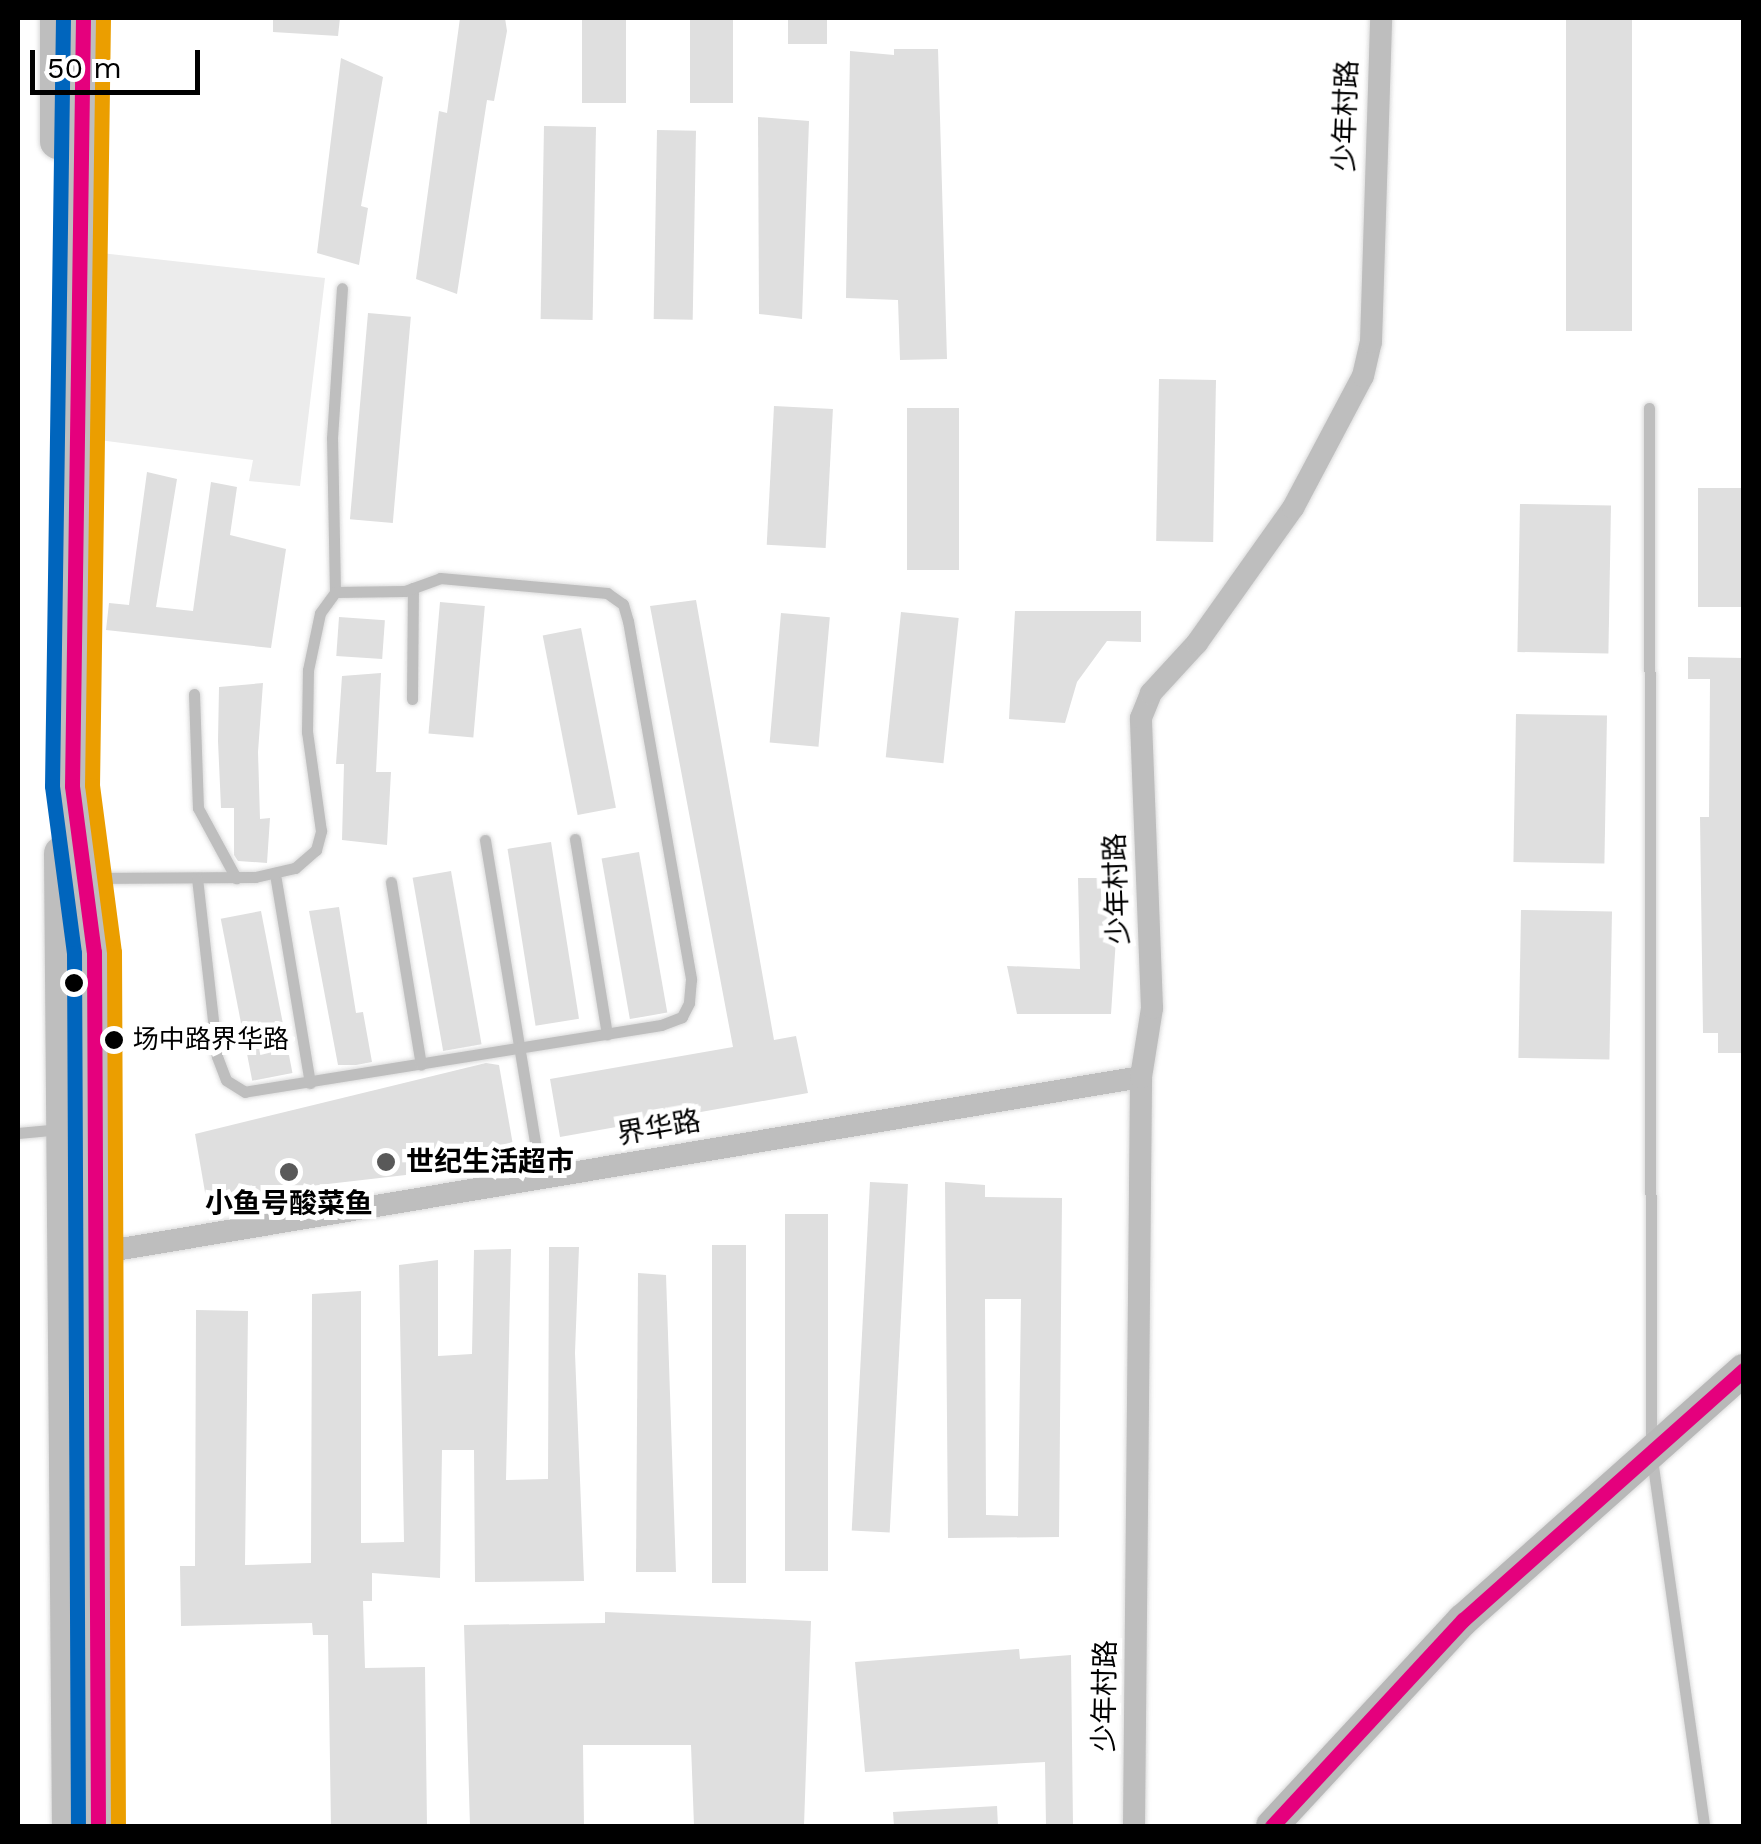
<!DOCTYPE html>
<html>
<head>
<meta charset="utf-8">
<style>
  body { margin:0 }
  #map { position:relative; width:1761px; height:1844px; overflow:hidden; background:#fff; font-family:"Work Sans","Noto Sans SC",sans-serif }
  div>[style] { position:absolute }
  .green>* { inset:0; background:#ececec }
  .building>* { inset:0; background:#dfdfdf; transform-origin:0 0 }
  .roads { filter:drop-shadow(0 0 2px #dbdbdb) drop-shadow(0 0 2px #dbdbdb) }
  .lane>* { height:11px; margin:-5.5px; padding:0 5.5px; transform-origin:5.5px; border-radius:5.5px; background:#bebebe }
  .street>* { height:22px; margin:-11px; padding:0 11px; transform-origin:11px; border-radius:11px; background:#bebebe }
  .secondary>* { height:32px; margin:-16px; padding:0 16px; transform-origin:16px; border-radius:16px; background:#b8b8b8 }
  .primary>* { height:35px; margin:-17.5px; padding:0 17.5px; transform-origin:17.5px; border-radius:17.5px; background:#bebebe }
  .bus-1>* { height:15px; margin:-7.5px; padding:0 7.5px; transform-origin:7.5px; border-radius:7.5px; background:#e5007d }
  .bus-2>* { height:15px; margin:-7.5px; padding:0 7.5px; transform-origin:7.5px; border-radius:7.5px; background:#0065bd }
  .bus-3>* { height:15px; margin:-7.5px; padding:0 7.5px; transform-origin:7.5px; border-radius:7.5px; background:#eb9e00 }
  .dots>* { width:28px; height:28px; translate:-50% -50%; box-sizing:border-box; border:5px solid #fff; border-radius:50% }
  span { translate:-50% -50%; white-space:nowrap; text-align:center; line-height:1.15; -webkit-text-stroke:10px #fff; paint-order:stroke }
  .bus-label { font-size:26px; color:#000 }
  .left { translate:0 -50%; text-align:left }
  .street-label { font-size:28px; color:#000 }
  .poi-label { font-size:28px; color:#000; font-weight:700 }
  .frame { position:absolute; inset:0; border:20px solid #000; pointer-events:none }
  .scale { position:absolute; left:30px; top:50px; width:170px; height:45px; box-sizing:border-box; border:5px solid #000; border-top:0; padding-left:12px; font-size:30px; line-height:35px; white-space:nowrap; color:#000; -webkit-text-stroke:8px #fff; paint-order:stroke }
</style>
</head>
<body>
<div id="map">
  <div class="green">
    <i style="clip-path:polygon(101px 253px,325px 278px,300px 486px,249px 481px,253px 460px,99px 440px)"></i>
  </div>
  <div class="building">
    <i style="clip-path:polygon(273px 18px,340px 18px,338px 36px,273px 32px)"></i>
    <i style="clip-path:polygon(460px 18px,505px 18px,507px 31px,494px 101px,487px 100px,457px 294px,416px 279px,439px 111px,447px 113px)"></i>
    <i style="left:582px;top:18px;width:44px;height:85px"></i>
    <i style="left:690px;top:18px;width:43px;height:85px"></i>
    <i style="left:788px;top:18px;width:39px;height:26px"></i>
    <i style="left:1566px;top:18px;width:66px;height:313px"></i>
    <i style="clip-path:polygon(894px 49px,938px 49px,947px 359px,900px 360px,898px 300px,846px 298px,850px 51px,894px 55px)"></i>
    <i style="clip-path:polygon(341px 58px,383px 77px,361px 206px,368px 208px,359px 265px,317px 253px)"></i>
    <i style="clip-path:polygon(758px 117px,809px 121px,802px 319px,759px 314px)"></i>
    <i style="left:544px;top:126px;width:52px;height:193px;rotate:1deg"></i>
    <i style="left:657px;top:130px;width:39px;height:189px;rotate:1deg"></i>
    <i style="left:368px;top:313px;width:43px;height:207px;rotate:5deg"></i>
    <i style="left:1159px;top:379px;width:57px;height:162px;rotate:1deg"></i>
    <i style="left:774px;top:406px;width:59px;height:139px;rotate:3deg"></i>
    <i style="left:907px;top:408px;width:52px;height:162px"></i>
    <i style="clip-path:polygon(147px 472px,177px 479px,156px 607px,193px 611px,211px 482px,237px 487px,230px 535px,286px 549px,271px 648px,106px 630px,109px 603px,129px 605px)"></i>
    <i style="left:1698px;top:488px;width:46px;height:119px"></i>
    <i style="left:1520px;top:504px;width:91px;height:148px;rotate:1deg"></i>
    <i style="clip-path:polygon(696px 600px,774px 1040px,796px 1036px,808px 1093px,560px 1137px,550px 1079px,733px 1047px,650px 606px)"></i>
    <i style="left:440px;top:602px;width:45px;height:132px;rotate:5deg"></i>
    <i style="clip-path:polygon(1015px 611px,1141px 611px,1141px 642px,1107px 641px,1077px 682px,1065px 723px,1009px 719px)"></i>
    <i style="left:901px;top:612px;width:58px;height:146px;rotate:6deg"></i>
    <i style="left:781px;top:613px;width:49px;height:130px;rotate:5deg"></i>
    <i style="left:339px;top:617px;width:46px;height:39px;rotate:4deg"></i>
    <i style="left:581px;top:628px;width:183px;height:39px;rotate:79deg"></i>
    <i style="clip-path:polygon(1688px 657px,1744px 658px,1744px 1053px,1718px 1053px,1718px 1033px,1703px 1033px,1700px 817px,1709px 817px,1710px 679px,1688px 679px)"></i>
    <i style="clip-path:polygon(381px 673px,376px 772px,391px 772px,387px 845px,342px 840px,344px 764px,336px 764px,342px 676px)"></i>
    <i style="clip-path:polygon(263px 683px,258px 752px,260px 819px,270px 818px,267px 863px,238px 861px,234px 855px,234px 808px,221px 808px,218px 741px,219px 687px)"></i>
    <i style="left:1516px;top:714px;width:91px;height:148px;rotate:1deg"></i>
    <i style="left:551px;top:842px;width:179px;height:44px;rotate:81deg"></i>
    <i style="left:639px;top:852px;width:163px;height:38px;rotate:80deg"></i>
    <i style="left:451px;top:871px;width:176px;height:39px;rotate:80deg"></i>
    <i style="clip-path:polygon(1078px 878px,1120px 878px,1111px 1014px,1017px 1014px,1007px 966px,1080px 969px)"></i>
    <i style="clip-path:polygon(339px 907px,356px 1013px,363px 1012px,372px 1062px,356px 1065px,338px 1065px,309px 911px)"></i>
    <i style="left:1521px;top:910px;width:91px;height:148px;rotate:1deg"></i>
    <i style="left:261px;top:911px;width:165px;height:41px;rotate:79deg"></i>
    <i style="clip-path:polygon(486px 1063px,499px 1065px,514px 1151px,449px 1170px,206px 1198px,195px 1134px)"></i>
    <i style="left:870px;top:1182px;width:38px;height:349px;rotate:3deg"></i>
    <i style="clip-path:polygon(evenodd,945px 1182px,985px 1185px,985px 1197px,1062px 1198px,1059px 1537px,948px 1538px,945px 1182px,985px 1299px,1021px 1299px,1018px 1516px,986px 1515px,985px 1299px)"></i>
    <i style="left:828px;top:1214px;width:357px;height:43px;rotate:90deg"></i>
    <i style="left:712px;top:1245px;width:34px;height:338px"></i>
    <i style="clip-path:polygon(549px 1247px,579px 1247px,575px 1353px,584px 1581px,475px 1582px,474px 1450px,442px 1450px,440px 1578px,372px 1573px,372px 1601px,363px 1601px,365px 1668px,425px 1667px,427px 1826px,331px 1826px,328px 1635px,313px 1635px,312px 1623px,181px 1626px,180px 1566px,195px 1566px,196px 1310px,248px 1311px,245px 1565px,311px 1563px,312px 1294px,361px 1291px,361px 1543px,404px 1542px,399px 1265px,438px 1260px,438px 1356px,472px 1354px,474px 1250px,511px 1249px,506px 1480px,548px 1479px)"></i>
    <i style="clip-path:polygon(638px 1273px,666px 1275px,676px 1572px,636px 1572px)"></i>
    <i style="clip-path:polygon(605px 1612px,811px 1621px,804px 1826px,694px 1826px,691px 1745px,583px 1745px,584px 1826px,470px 1826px,464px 1625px,605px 1623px)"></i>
    <i style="clip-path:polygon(1019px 1649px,1020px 1659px,1071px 1655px,1073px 1826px,1046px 1826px,1045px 1762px,865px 1772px,855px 1662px)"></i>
    <i style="clip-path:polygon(997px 1806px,998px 1826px,894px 1826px,893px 1812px)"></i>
  </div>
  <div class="roads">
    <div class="lane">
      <i style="left:1649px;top:408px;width:1044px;rotate:89.89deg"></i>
      <i style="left:1651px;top:1452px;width:378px;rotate:81.9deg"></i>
      <i style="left:335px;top:592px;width:154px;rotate:-91.1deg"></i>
      <i style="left:332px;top:438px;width:150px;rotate:-86.2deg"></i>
      <i style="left:194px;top:694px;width:114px;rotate:88deg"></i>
      <i style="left:198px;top:808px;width:80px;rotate:61.5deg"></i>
      <i style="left:412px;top:699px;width:111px;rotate:-89.5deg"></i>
      <i style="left:575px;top:839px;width:198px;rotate:80.7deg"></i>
      <i style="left:485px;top:840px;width:343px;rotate:80.6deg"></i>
      <i style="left:275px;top:874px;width:212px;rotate:80.5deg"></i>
      <i style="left:87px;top:878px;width:168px;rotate:-0.3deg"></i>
      <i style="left:255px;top:877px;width:41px;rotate:-12.7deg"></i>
      <i style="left:295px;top:868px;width:28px;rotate:-41deg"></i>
      <i style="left:316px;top:850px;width:20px;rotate:-75deg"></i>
      <i style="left:321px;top:831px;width:100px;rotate:-98deg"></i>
      <i style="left:307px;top:732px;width:62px;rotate:-89.1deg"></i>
      <i style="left:308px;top:670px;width:58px;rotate:-78.1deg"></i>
      <i style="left:320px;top:613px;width:26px;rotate:-54deg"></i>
      <i style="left:335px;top:592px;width:70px;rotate:-0.8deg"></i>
      <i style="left:405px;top:591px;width:37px;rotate:-20deg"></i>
      <i style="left:440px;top:578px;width:168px;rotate:5.1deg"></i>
      <i style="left:607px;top:593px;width:19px;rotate:35deg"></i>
      <i style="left:623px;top:604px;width:18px;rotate:74deg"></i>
      <i style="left:628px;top:621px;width:364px;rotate:80deg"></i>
      <i style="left:691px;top:979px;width:24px;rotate:95deg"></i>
      <i style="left:689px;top:1003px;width:16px;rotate:117deg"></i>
      <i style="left:682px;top:1017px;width:22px;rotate:159deg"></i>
      <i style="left:661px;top:1025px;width:421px;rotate:170.9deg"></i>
      <i style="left:245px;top:1092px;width:22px;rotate:-148deg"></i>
      <i style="left:226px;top:1080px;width:26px;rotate:-111deg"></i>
      <i style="left:217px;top:1056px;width:178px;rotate:-96.4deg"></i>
      <i style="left:391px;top:882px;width:185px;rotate:80.7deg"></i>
      <i style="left:18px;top:1133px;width:43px;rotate:-5.3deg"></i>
    </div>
    <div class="street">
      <i style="left:86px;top:1255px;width:1070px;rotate:-9.58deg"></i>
      <i style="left:1134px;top:1826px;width:749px;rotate:-89.46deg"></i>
      <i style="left:1141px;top:1077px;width:70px;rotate:-80.9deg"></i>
      <i style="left:1152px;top:1008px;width:290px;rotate:-92.2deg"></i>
      <i style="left:1141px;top:718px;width:27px;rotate:-68deg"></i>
      <i style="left:1151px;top:693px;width:68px;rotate:-47.4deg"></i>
      <i style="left:1197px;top:643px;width:166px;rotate:-54.6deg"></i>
      <i style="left:1293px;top:508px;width:149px;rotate:-62.1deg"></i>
      <i style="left:1363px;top:376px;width:35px;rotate:-77deg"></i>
      <i style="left:1371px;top:342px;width:324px;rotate:-88.2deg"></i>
    </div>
    <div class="secondary">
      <i style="left:1272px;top:1826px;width:281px;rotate:-47.2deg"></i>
      <i style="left:1463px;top:1620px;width:376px;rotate:-41.7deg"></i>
    </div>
    <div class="primary">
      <i style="left:57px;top:18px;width:123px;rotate:90deg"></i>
      <i style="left:83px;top:18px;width:768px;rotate:90.82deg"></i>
      <i style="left:72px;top:786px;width:167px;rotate:82.5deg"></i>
      <i style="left:94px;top:952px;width:874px;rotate:89.74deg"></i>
      <i style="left:61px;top:853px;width:973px;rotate:89.53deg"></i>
    </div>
  </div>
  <div class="bus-1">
    <i style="left:83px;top:18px;width:768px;rotate:90.82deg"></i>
    <i style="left:72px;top:786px;width:167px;rotate:82.5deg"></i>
    <i style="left:94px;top:952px;width:874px;rotate:89.74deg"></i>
    <i style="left:1272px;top:1826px;width:281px;rotate:-47.2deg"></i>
    <i style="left:1463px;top:1620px;width:376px;rotate:-41.7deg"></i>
  </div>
  <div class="bus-2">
    <i style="left:63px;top:18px;width:768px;rotate:90.82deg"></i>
    <i style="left:52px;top:786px;width:168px;rotate:82.5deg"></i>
    <i style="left:74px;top:953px;width:873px;rotate:89.74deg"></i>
  </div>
  <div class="bus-3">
    <i style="left:103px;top:18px;width:767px;rotate:90.82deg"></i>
    <i style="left:92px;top:785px;width:168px;rotate:82.5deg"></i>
    <i style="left:114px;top:952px;width:874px;rotate:89.74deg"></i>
  </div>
  <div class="dots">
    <i style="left:74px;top:983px;background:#000"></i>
    <i style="left:114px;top:1040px;background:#000"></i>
    <i style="left:386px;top:1162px;background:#595959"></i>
    <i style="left:289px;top:1172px;background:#595959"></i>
  </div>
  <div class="bus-label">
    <span class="left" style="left:133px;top:1040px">场中路界华路</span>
  </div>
  <div class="street-label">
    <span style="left:1346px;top:116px;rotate:-88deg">少年村路</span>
    <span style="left:1117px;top:889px;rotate:-92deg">少年村路</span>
    <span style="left:659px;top:1128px;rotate:-10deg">界华路</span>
    <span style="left:1105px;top:1696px;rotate:-89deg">少年村路</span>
  </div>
  <div class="poi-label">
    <span class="left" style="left:406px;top:1162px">世纪生活超市</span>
    <span style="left:289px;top:1204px">小鱼号酸菜鱼</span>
  </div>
  <div class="frame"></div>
  <div class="scale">50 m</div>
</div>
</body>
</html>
